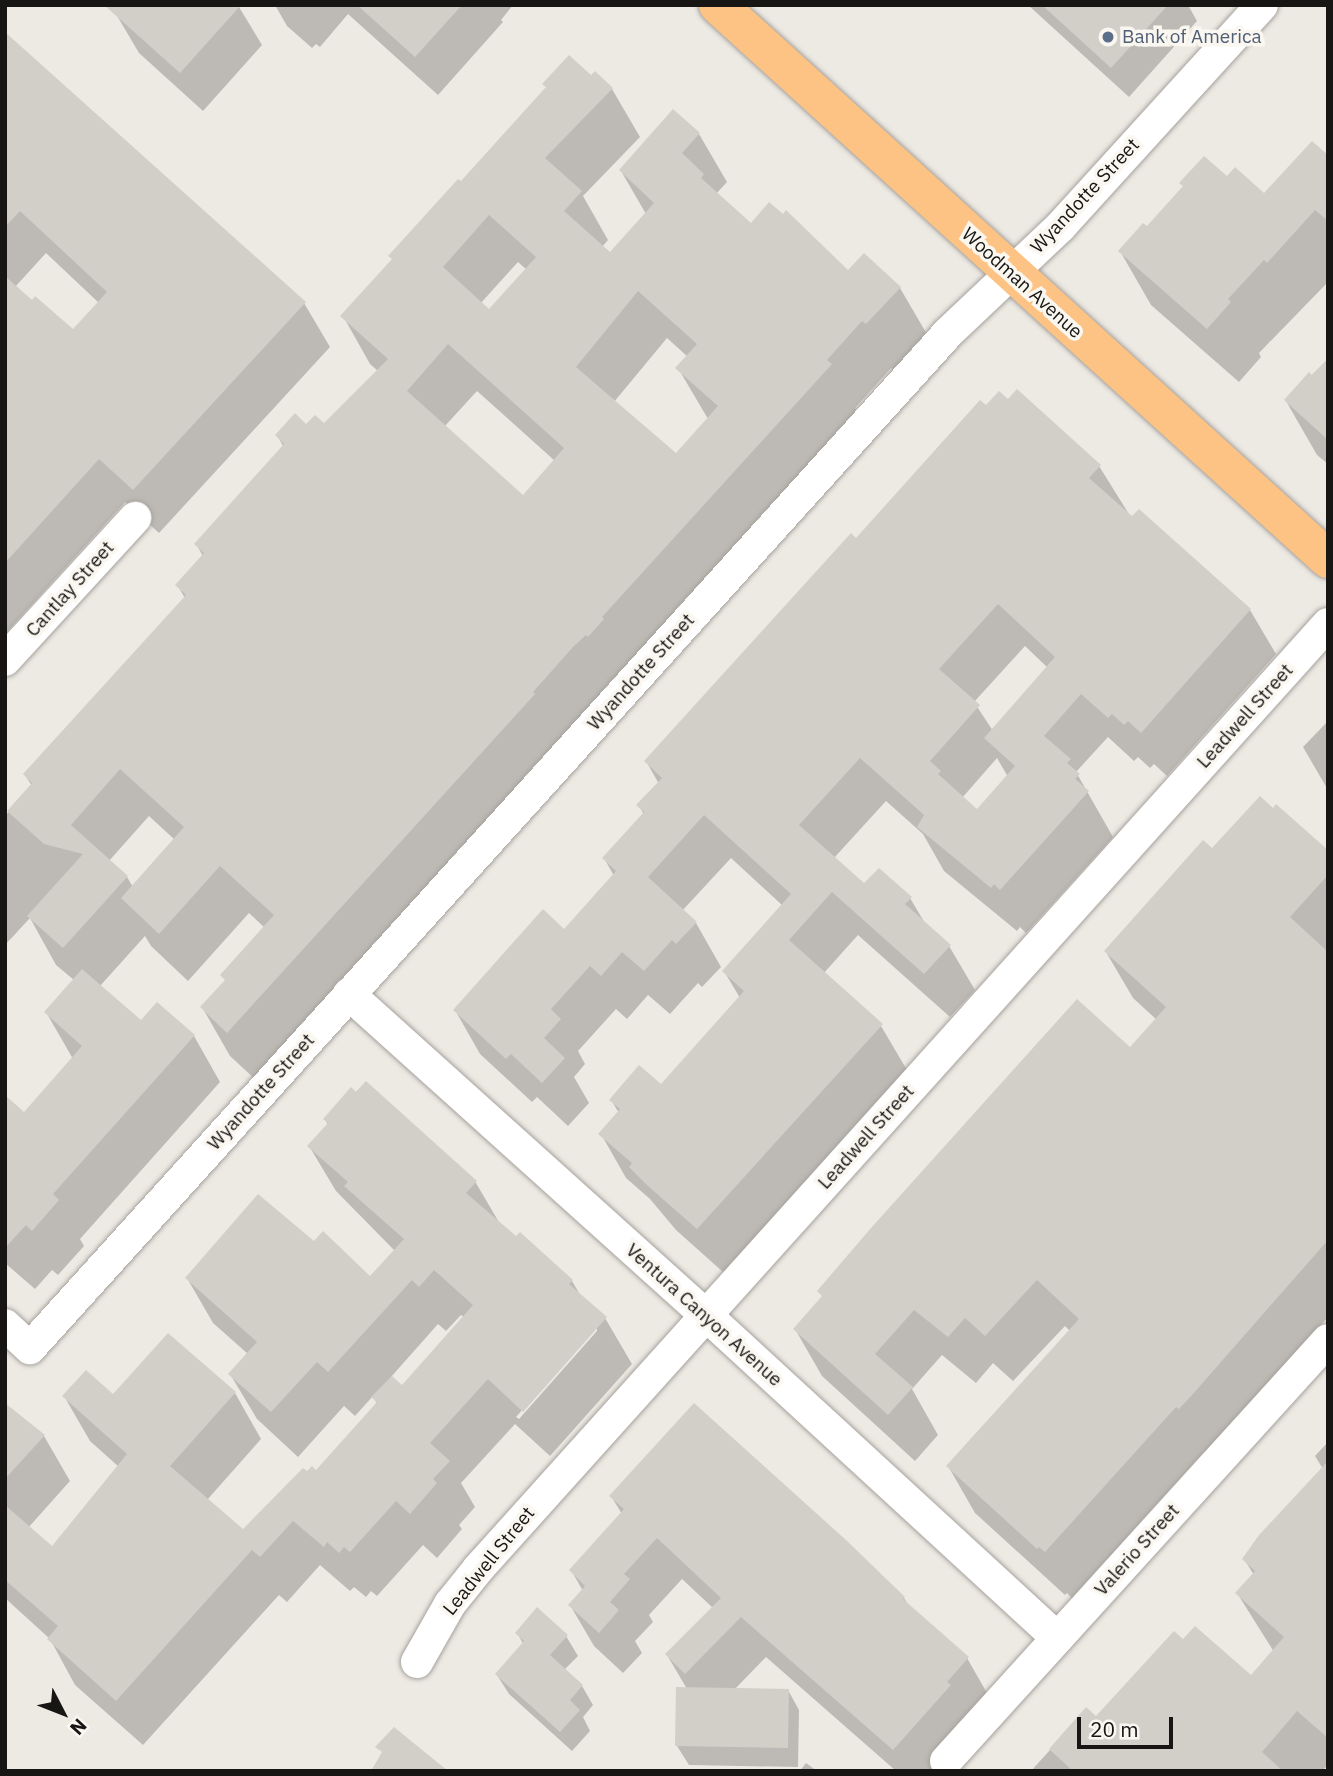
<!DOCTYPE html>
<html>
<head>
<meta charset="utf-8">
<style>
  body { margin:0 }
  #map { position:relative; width:1333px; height:1776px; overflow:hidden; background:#ede9e3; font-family:"IBM Plex Sans",sans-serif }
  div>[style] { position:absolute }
  .shadow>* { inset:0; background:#0003 }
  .building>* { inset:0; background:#d2cfc9; transform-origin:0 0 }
  .roads { filter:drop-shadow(0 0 2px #a6a29d) drop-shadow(0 0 2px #a6a29d) }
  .minor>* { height:32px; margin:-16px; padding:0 16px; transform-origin:16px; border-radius:16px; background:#fff }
  .primary>* { height:38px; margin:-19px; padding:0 19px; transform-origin:19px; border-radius:19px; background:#fdc384 }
  .dots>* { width:19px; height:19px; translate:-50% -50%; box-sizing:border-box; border:4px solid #faf6f0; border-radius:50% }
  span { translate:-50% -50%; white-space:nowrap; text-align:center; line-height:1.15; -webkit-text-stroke:7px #faf6f0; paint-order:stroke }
  .service-label { font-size:19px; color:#4e5e75 }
  .left { translate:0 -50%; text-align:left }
  .street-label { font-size:19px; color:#171614 }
  .frame { position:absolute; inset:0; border:7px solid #171614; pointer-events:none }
  .north { position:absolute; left:28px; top:1678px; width:70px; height:70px; -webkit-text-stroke:5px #faf6f0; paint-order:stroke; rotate:132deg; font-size:19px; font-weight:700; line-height:28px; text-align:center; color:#171614 }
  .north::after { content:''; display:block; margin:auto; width:24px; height:32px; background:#171614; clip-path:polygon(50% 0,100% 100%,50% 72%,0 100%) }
  .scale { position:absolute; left:1077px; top:1717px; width:96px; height:32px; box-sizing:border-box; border:4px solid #171614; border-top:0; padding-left:9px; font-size:21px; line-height:24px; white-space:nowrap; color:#171614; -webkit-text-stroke:5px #faf6f0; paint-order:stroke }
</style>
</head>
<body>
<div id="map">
  <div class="shadow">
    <i style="clip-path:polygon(275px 5px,513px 5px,501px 20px,503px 22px,438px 95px,348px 14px,320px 47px,316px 44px,312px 48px,287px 26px)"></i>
    <i style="clip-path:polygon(1028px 5px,1188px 5px,1197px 21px,1129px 97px)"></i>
    <i style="clip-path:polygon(239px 7px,262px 45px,203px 111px,139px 53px,116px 14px)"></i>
    <i style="clip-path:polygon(evenodd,5px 35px,304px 303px,330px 347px,159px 533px,125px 502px,5px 634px,5px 35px,46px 253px,99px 303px,73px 332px,15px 287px,46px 253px)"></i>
    <i style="clip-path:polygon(evenodd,591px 78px,612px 89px,640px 137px,583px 196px,608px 240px,602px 247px,610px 255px,646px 214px,621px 171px,699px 134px,727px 182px,716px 194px,751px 225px,848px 273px,900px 288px,928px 336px,894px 371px,891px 368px,855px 408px,858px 413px,256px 1080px,230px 1056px,202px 1007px,226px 981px,222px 976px,265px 928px,249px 913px,188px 981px,151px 946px,145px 936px,100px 986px,141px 1023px,194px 1036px,220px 1082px,80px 1239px,84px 1246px,58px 1275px,52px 1270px,35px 1289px,5px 1263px,5px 1145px,73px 1059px,46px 1012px,74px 980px,56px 965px,30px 918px,5px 945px,5px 816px,32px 786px,25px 775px,185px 598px,177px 585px,203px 556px,196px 544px,283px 446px,277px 435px,306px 427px,324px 426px,378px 371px,370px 364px,343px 316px,461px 184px,591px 78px,518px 262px,527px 270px,490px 312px,480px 304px,518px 262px,591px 78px,667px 338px,688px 357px,678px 368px,708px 419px,676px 456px,614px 402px,667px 338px,591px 78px,477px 391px,555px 461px,523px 498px,444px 427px,477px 391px,591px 78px,149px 816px,175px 840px,133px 887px,127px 877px,109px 861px,149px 816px)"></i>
    <i style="clip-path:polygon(1328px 157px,1328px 282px,1259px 353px,1261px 357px,1239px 382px,1151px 305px,1120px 251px,1147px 229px,1227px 179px,1264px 196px)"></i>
    <i style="clip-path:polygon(1328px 359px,1328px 464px,1317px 455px,1286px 401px)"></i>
    <i style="clip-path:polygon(evenodd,1099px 466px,1132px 519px,1139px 511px,1250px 610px,1276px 654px,1167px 776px,1154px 764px,1150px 768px,1138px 757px,1134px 761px,1108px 737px,1076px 772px,1113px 837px,1026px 933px,1020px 927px,1017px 931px,944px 871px,923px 834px,886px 801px,834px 858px,864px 885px,910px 898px,926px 925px,949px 946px,975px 990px,950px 1017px,858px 935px,823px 974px,881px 1026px,907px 1070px,723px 1272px,676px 1230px,650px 1199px,626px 1178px,601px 1134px,619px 1113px,611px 1100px,661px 1087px,740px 998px,724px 971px,783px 906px,731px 858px,682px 911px,696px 923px,721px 967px,702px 987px,698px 983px,670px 1014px,648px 995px,627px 1019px,616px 1009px,578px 1051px,585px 1064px,574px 1077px,589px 1103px,568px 1126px,537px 1097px,532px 1102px,480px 1054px,455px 1010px,565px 931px,614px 876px,604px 858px,644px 815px,639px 805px,659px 784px,646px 761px,856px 540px,1099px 466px,1025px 646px,1048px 668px,993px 731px,974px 702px,1025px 646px,1099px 466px,997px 758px,1008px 777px,977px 812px,962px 798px,997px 758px)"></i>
    <i style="clip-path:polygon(1328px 721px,1328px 790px,1303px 747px)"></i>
    <i style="clip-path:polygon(1212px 851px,1328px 852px,1328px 1317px,1219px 1442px,1206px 1454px,1204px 1452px,1072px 1598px,1067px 1593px,1065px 1595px,975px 1513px,948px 1466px,1070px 1331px,1065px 1326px,1013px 1381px,993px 1363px,976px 1383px,942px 1355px,912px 1389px,938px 1435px,915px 1461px,822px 1376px,795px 1329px,1130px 1050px,1157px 1020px,1133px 998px,1106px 952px)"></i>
    <i style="clip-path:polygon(evenodd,366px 1083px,476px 1183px,500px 1224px,572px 1281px,582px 1298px,605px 1318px,632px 1364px,550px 1456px,515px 1424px,461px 1483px,475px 1507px,459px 1525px,462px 1529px,437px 1558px,423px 1545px,377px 1596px,371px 1591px,366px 1597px,354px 1587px,350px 1591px,320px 1565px,287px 1602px,279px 1595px,143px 1745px,75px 1685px,50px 1639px,5px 1598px,5px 1406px,44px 1436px,70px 1481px,28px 1528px,53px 1549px,119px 1467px,90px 1441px,64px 1396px,235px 1393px,261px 1439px,207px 1500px,244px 1532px,308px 1474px,316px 1472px,377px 1404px,373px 1396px,355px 1416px,344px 1406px,298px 1457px,257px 1419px,230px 1374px,248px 1354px,213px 1323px,187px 1278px,315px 1243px,370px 1278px,395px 1251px,336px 1191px,309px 1146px,328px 1125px,325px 1119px,366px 1083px,461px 1315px,465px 1318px,402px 1388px,391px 1377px,438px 1324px,446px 1331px,461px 1315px,366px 1083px,597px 1325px,597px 1331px,519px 1419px,516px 1417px,597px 1325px)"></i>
    <i style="clip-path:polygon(1328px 1442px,1328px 1765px,1322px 1771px,1031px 1771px,1086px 1710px,1096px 1718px,1184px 1642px,1251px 1678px,1274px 1652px,1237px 1593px,1254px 1575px,1244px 1559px,1323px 1469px,1315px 1456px)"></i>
    <i style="clip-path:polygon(611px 1496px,904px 1598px,909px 1606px,967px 1658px,991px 1700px,936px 1771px,896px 1771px,766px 1657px,734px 1690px,788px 1690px,799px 1710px,798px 1767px,689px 1765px,677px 1746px,687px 1689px,667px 1655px,713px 1608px,682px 1579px,649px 1615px,653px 1622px,635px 1641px,642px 1653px,623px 1673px,594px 1646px,570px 1605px,583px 1591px,571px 1570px,622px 1514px)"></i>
    <i style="clip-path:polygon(517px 1633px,566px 1636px,578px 1656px,564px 1670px,582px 1686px,593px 1705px,583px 1717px,590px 1731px,572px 1751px,509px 1694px,497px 1675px,524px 1645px)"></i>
    <i style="clip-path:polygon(806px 1763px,817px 1771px,800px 1771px)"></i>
  </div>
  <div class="building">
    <i style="clip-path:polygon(104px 5px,241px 5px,180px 73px)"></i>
    <i style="clip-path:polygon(357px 5px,462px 5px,415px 57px)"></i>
    <i style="clip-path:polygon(1042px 5px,1168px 5px,1111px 68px)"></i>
    <i style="clip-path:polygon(5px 32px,306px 302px,133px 490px,99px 459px,5px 563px,5px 276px,32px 300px,35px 296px,73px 329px,107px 292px,20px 211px,5px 227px)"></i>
    <i style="clip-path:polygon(evenodd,569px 55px,591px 75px,595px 71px,613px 88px,545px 158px,582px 191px,564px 211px,610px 252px,654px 203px,619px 170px,673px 109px,700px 133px,682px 153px,704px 174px,701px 178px,751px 223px,769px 202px,783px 214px,786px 210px,848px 270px,864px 253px,901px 287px,866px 324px,862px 321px,827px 360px,832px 364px,602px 617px,604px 619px,588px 637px,586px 635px,573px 647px,533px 692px,535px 694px,227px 1033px,200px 1007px,225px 980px,220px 975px,274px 915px,220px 866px,159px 934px,121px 898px,184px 827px,120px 769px,71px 825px,128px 876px,63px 948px,27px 916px,83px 854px,44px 844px,7px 811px,32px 783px,23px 774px,186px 595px,175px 585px,204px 553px,194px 544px,284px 444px,275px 435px,295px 413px,306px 424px,315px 415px,324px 423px,388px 359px,340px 316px,392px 259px,388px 256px,458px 179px,461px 181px,546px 87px,542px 84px,569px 55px,489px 215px,536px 257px,489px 309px,443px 267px,489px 215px,569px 55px,638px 291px,697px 344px,675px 368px,718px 406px,676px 453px,576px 367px,638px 291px,569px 55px,448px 344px,564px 448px,523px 495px,407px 391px,448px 344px)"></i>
    <i style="clip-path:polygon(1312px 141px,1328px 155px,1328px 221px,1315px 210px,1267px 263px,1264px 260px,1228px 299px,1231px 302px,1207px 329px,1118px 251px,1143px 223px,1147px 226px,1183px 186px,1179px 183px,1204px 156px,1227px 176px,1235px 167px,1264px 193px)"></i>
    <i style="clip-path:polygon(1328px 359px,1328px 440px,1284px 400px,1309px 372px,1312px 375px)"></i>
    <i style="clip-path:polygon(evenodd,1017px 389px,1101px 465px,1089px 478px,1132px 516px,1139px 509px,1251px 609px,1141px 733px,1128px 721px,1124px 725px,1112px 714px,1108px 718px,1081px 694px,1044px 736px,1071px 759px,1067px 763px,1080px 774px,1075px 779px,1089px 791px,1000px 890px,994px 884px,991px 888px,917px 827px,924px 815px,860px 758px,799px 825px,864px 883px,879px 868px,912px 897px,905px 904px,951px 945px,924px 974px,832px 892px,789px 940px,883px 1024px,697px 1229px,648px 1186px,629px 1167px,632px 1163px,598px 1134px,620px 1109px,609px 1100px,639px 1065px,661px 1084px,744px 991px,722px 971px,791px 894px,704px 815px,648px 877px,697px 922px,676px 944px,672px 940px,644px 971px,622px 952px,601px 976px,590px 966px,551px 1009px,561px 1019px,544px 1038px,565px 1058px,542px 1083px,511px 1054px,506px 1059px,453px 1010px,543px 909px,564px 929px,616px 871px,602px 858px,644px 812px,636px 805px,662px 778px,644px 761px,851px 533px,856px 538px,980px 400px,986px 405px,999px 391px,1008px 399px,1017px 389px,998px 604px,1055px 657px,984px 738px,1015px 766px,977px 809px,938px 774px,941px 771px,930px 761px,980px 705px,939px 669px,998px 604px)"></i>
    <i style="clip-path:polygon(1260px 796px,1273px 808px,1276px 804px,1328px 850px,1328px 875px,1290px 917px,1328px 952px,1328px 1240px,1192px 1395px,1179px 1409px,1176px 1407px,1045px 1552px,1039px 1547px,1037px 1549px,946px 1466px,1079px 1319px,1037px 1280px,985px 1336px,965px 1318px,948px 1337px,914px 1310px,875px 1354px,913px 1387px,888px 1415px,793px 1329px,822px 1296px,817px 1291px,871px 1228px,1077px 999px,1130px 1047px,1166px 1007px,1104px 951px,1203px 840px,1212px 848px)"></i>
    <i style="clip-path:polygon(82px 969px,141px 1020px,157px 1002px,195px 1035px,53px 1194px,59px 1200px,32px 1231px,26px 1225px,5px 1248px,5px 1095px,24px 1112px,82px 1046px,44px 1012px)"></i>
    <i style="clip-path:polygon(366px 1081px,477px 1181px,466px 1193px,516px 1236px,520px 1232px,573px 1280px,569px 1284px,607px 1317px,523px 1412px,488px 1379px,430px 1443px,450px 1461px,433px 1479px,437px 1483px,410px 1514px,396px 1501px,350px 1552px,344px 1547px,339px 1553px,327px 1542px,324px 1547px,293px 1521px,260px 1557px,252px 1550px,116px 1701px,47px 1639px,58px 1626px,5px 1580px,5px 1505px,52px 1546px,127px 1454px,62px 1396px,86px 1370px,113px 1394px,168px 1333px,236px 1392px,170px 1466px,243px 1529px,303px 1468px,307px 1471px,312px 1466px,316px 1470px,377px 1402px,371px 1397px,392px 1376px,402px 1385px,473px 1305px,434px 1270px,419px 1287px,412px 1280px,328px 1372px,317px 1362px,271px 1412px,228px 1374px,257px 1342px,185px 1278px,258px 1194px,314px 1241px,323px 1231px,370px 1276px,404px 1239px,344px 1186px,348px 1182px,307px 1146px,328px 1123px,323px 1119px,351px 1087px,356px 1092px)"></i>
    <i style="clip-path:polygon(5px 1403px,45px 1435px,5px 1479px)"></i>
    <i style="clip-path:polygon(694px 1403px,846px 1540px,905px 1597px,903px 1599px,969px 1657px,947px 1682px,951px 1685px,893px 1750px,741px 1617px,685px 1674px,665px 1654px,721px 1598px,657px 1538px,624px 1574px,630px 1579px,610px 1602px,619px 1610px,599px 1633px,568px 1605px,585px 1586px,569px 1570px,624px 1509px,609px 1496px)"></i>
    <i style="clip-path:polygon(1328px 1461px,1328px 1738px,1297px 1711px,1262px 1752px,1283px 1771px,1073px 1771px,1049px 1749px,1086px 1707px,1096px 1716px,1174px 1631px,1183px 1639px,1195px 1626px,1251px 1675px,1284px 1637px,1235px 1593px,1255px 1571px,1242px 1559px,1259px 1535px)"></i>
    <i style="clip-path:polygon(537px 1607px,568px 1635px,550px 1655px,583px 1685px,570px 1700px,580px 1710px,560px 1732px,495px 1674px,524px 1641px,515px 1633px)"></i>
    <i style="left:676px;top:1687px;width:113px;height:59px;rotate:1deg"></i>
    <i style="clip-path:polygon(394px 1727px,448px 1771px,371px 1771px,382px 1752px,375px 1747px)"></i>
  </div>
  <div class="roads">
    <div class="minor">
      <i style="left:5px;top:660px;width:193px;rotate:-47.5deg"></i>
      <i style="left:349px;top:994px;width:480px;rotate:42deg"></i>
      <i style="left:706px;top:1315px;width:477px;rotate:42.6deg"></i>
      <i style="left:5px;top:1325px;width:34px;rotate:43deg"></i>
      <i style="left:30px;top:1348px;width:1369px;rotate:-47.87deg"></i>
      <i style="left:948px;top:333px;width:154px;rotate:-43.4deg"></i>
      <i style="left:1060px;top:227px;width:300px;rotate:-47.7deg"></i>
      <i style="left:417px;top:1662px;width:67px;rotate:-60.4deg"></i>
      <i style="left:450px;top:1604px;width:45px;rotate:-51.3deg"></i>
      <i style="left:478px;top:1569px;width:1271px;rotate:-48.03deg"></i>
      <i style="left:946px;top:1761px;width:568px;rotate:-47.78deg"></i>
    </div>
    <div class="primary">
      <i style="left:718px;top:5px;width:824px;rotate:42.25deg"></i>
    </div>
  </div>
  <div class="dots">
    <i style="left:1108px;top:37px;background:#5c6f8a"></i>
  </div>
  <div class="service-label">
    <span class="left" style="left:1122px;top:37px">Bank of America</span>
  </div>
  <div class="street-label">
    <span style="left:1085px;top:196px;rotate:-47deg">Wyandotte Street</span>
    <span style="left:1022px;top:283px;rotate:42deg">Woodman Avenue</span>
    <span style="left:70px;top:589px;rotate:-48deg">Cantlay Street</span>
    <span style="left:641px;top:672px;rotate:-48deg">Wyandotte Street</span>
    <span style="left:1245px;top:716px;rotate:-48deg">Leadwell Street</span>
    <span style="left:261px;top:1092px;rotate:-48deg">Wyandotte Street</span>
    <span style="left:866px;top:1137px;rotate:-48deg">Leadwell Street</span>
    <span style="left:704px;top:1315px;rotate:42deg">Ventura Canyon Avenue</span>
    <span style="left:1137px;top:1550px;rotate:-48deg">Valerio Street</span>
    <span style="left:489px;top:1561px;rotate:-51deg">Leadwell Street</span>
  </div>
  <div class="frame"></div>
  <div class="north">N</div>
  <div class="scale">20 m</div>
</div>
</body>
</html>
